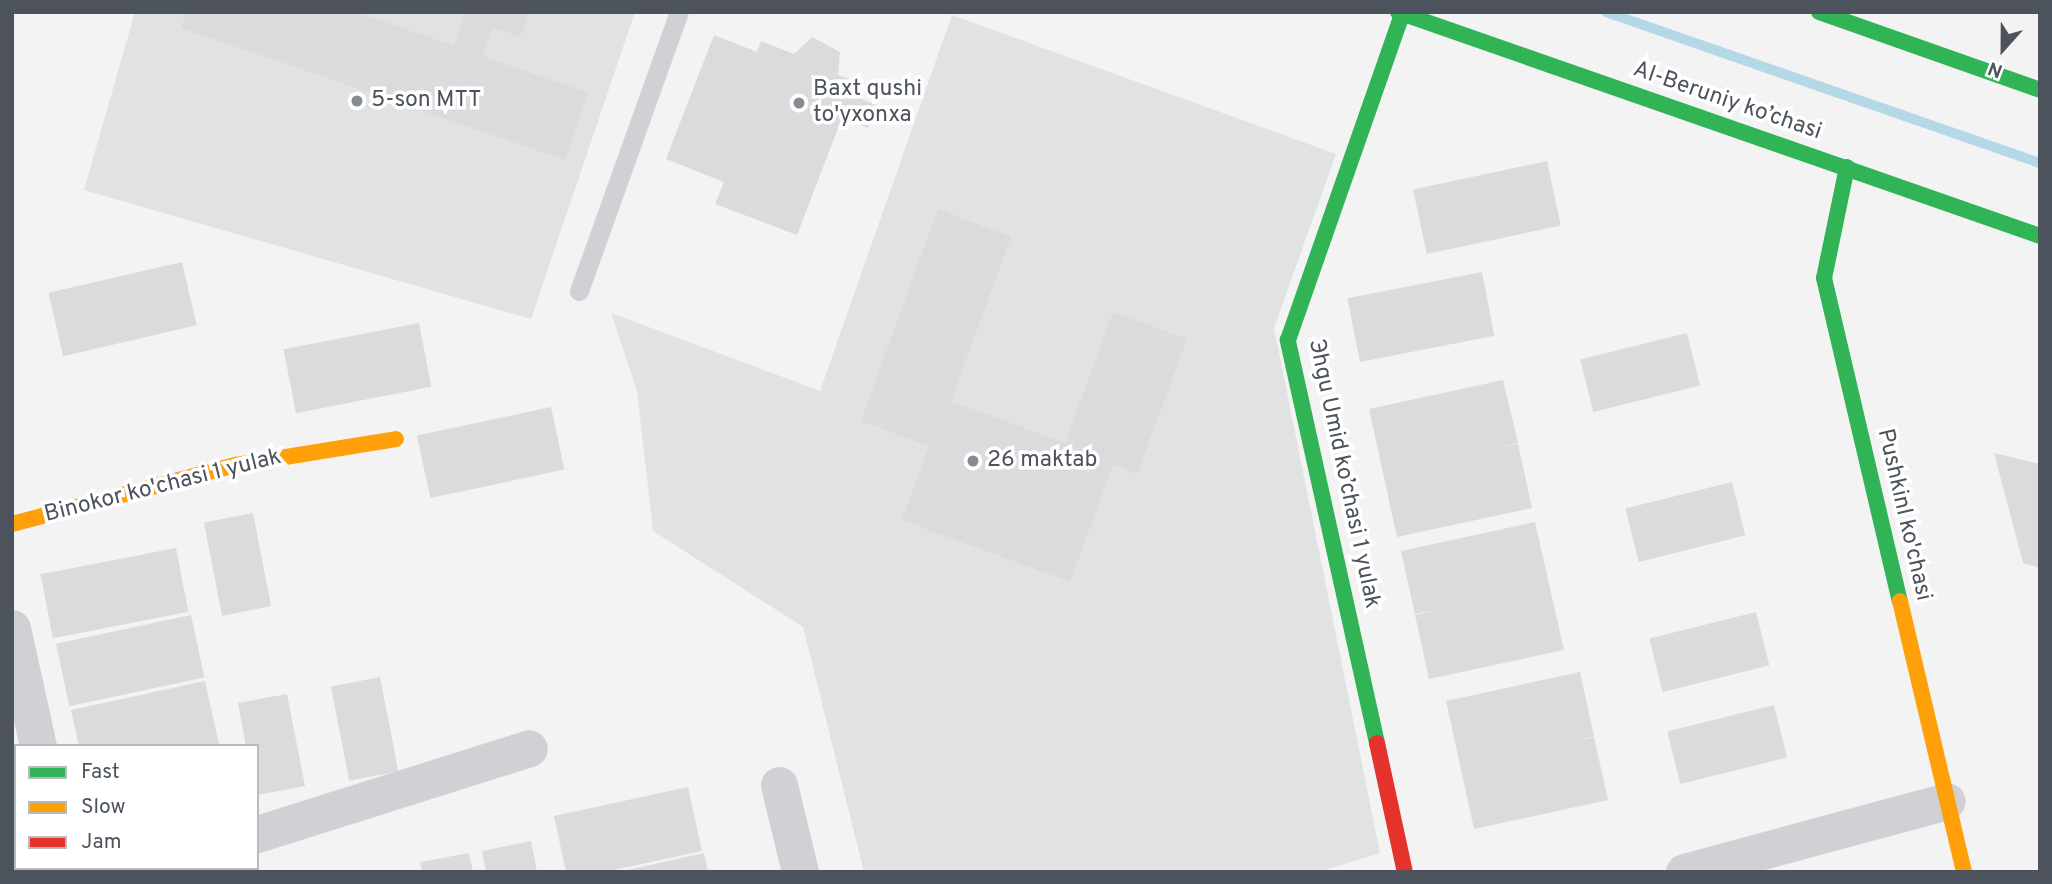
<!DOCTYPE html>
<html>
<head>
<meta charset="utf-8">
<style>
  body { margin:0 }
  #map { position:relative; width:2052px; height:884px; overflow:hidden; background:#f3f3f3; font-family:Overpass,sans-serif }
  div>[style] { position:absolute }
  .education>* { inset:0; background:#e1e2e2 }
  .stream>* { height:10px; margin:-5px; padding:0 5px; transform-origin:5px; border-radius:5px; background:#b5d8e7 }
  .building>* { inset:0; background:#dbdbdd; transform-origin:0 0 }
  .lane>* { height:19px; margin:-9.5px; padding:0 9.5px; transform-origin:9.5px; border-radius:9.5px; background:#cfd1d4 }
  .street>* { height:37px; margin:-18.5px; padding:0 18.5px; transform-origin:18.5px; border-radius:18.5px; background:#cfd1d4 }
  .fast>* { height:16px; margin:-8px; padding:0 8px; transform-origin:8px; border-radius:8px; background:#30b455 }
  .slow>* { height:16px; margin:-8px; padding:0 8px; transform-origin:8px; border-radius:8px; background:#ff9f0a }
  .jam>* { height:16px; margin:-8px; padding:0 8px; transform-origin:8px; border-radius:8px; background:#e5322d }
  .dots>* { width:19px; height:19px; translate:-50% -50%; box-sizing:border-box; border:4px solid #fff; border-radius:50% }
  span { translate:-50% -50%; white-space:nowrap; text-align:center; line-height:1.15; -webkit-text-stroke:7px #fff; paint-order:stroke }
  .poi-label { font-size:23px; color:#4c535d }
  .left { translate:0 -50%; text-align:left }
  .street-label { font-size:23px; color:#4c535d }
  .frame { position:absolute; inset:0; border:14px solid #4c535d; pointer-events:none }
  .legend { position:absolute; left:14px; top:744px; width:245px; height:126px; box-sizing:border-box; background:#fff; border:2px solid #b7babe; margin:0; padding:9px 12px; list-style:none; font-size:21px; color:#4c535d }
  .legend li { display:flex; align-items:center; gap:14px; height:35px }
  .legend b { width:35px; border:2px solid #b7babe }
  .north { position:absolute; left:1968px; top:14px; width:70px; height:70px; -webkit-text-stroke:5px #fff; paint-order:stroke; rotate:201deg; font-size:19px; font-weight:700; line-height:28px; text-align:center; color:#4c535d }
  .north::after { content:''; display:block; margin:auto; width:24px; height:32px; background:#4c535d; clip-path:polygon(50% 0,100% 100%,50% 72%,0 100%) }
</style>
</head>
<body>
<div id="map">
  <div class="education">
    <i style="clip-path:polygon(135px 12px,635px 12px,531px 319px,84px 190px)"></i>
    <i style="clip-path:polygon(952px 15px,1336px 154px,1274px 328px,1380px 853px,1319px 872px,864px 872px,803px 627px,653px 531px,637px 391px,611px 313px,820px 391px)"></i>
  </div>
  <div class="stream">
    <i style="left:1606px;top:12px;width:460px;rotate:19.2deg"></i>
  </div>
  <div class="building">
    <i style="clip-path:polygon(186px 12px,356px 12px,454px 46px,466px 12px,529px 12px,520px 37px,493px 27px,483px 56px,588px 93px,565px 160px,181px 28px)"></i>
    <i style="clip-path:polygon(714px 35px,757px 52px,761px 41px,794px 54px,812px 37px,840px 52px,838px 75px,860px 83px,854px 96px,877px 105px,868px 128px,842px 118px,797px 235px,715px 204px,724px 182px,666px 159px)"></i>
    <i style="left:1547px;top:161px;width:66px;height:137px;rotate:78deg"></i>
    <i style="clip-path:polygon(938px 209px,1011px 237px,951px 401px,1065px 443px,1113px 312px,1187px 339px,1137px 474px,1113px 465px,1070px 582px,902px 520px,929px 446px,861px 421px)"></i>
    <i style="left:182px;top:262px;width:65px;height:137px;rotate:77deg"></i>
    <i style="left:1482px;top:272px;width:65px;height:137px;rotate:79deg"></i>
    <i style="left:419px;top:323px;width:65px;height:138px;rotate:79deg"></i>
    <i style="left:1687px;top:333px;width:54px;height:110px;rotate:76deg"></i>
    <i style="clip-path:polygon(1503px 380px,1518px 443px,1499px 448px,1518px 444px,1532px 508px,1397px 537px,1369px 409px)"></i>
    <i style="left:551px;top:407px;width:64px;height:137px;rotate:78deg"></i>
    <i style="clip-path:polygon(1994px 453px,2040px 464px,2040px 568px,2023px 563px)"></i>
    <i style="left:1732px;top:482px;width:55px;height:110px;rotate:76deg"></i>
    <i style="left:253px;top:513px;width:95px;height:50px;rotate:79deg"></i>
    <i style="clip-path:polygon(1535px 522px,1564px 650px,1429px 679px,1415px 615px,1445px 608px,1415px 614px,1401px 551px)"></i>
    <i style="left:176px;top:548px;width:65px;height:138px;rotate:79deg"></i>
    <i style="left:1756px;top:612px;width:55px;height:110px;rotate:76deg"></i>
    <i style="left:191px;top:615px;width:64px;height:138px;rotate:78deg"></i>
    <i style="clip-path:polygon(1580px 672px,1594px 736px,1575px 741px,1594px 737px,1608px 800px,1474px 829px,1446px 701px)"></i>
    <i style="left:380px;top:677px;width:96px;height:50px;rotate:79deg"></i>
    <i style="clip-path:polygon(205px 681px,219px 744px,79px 746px,71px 710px)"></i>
    <i style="clip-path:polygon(287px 694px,305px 786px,257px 795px,257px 746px,246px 746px,238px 703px)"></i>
    <i style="left:1774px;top:705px;width:54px;height:110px;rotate:76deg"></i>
    <i style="clip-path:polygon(688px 787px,702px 851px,604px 872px,566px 872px,554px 816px)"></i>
    <i style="clip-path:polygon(531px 841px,537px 872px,486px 872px,482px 851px)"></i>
    <i style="clip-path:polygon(469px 853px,473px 872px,422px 872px,420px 862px)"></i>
    <i style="clip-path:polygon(704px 853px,708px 872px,623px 872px,623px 871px)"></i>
  </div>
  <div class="lane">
    <i style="left:579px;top:291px;width:296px;rotate:-70.3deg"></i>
  </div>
  <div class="street">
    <i style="left:12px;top:628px;width:121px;rotate:77.6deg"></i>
    <i style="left:779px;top:785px;width:89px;rotate:76.4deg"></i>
    <i style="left:257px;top:834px;width:285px;rotate:-17.5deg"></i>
    <i style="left:64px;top:868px;width:4px;rotate:76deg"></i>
    <i style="left:138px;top:872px;width:12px;rotate:-20deg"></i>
    <i style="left:1684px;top:872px;width:272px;rotate:-15.1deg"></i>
  </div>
  <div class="fast">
    <i style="left:1398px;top:12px;width:680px;rotate:19.23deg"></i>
    <i style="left:1819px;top:12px;width:234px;rotate:19.4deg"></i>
    <i style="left:1847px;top:167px;width:113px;rotate:101.7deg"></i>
    <i style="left:1824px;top:278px;width:332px;rotate:76.8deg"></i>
    <i style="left:1377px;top:743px;width:413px;rotate:-102.5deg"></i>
    <i style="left:1288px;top:340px;width:345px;rotate:-70.7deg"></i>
  </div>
  <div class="slow">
    <i style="left:12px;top:524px;width:232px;rotate:-14.8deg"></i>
    <i style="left:236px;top:465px;width:162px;rotate:-9.2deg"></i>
    <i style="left:1900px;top:601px;width:278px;rotate:76.7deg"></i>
  </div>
  <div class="jam">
    <i style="left:1377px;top:743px;width:132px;rotate:77.8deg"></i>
  </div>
  <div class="dots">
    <i style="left:357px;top:101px;background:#868b92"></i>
    <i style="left:799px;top:103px;background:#868b92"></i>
    <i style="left:973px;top:461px;background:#868b92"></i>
  </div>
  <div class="poi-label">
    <span class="left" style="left:813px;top:103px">Baxt qushi<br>to'yxonxa</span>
    <span class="left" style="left:371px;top:101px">5-son MTT</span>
    <span class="left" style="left:987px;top:461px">26 maktab</span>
  </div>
  <div class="street-label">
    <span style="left:1727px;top:102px;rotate:19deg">Al-Beruniy ko’chasi</span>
    <span style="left:1343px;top:474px;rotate:78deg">Эhgu Umid ko’chasi 1 yulak</span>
    <span style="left:163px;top:487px;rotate:-14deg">Binokor ko'chasi 1 yulak</span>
    <span style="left:1903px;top:515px;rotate:77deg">Pushkinl ko'chasi</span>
  </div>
  <div class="frame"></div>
  <ul class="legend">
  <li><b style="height:9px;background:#30b455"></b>Fast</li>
  <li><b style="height:9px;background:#ff9f0a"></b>Slow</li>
  <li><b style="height:9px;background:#e5322d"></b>Jam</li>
  </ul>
  <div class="north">N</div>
</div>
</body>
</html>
